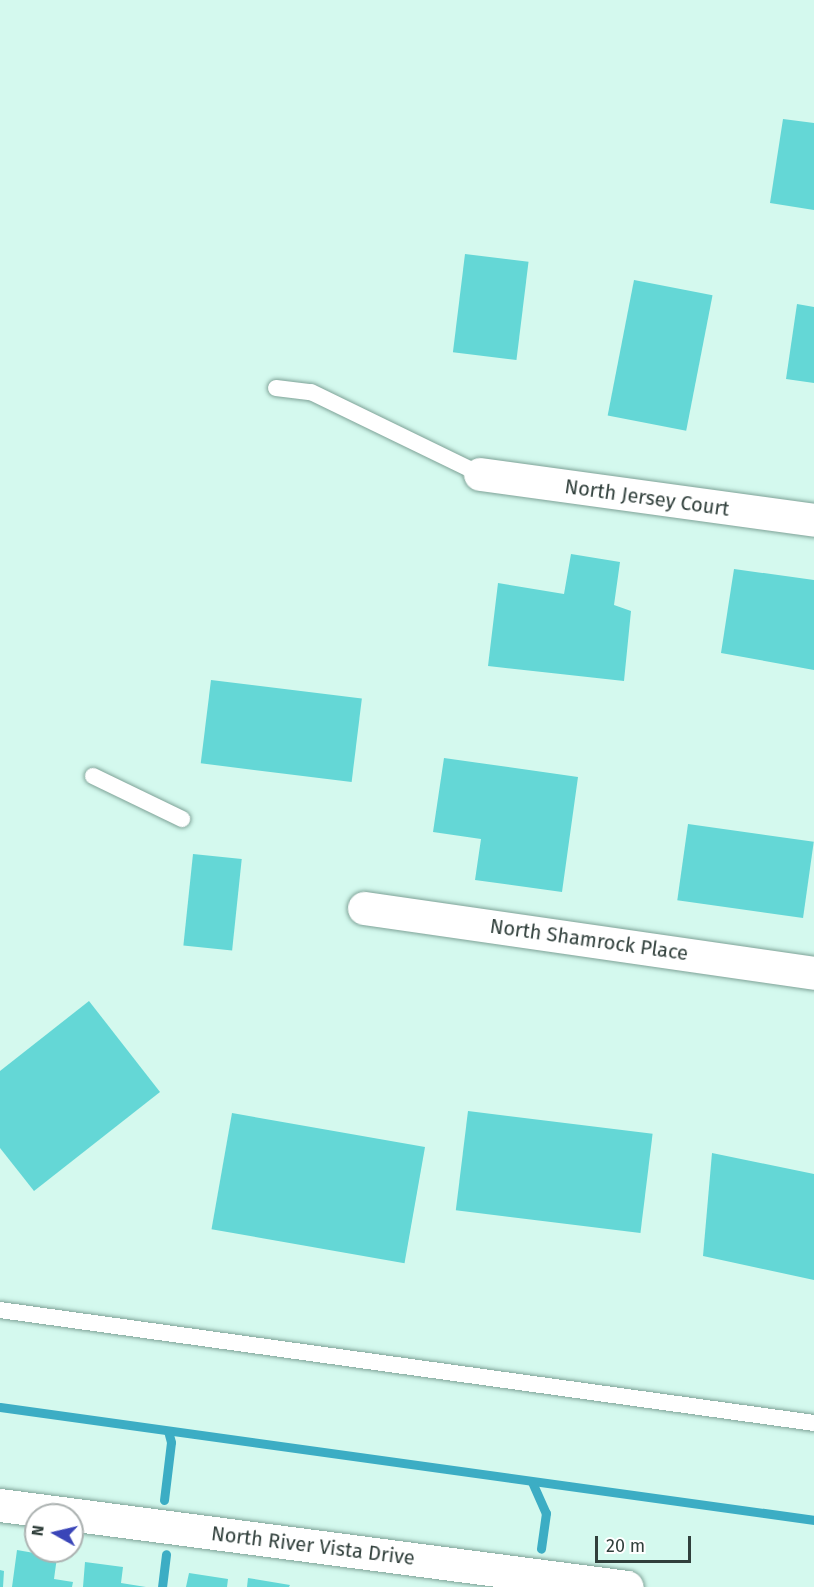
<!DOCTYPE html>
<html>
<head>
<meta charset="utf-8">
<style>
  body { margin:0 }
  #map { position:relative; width:814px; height:1587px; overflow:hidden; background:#d4f9ee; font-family:"Fira Sans",sans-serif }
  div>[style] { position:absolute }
  .stream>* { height:9px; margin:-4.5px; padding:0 4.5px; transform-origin:4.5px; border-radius:4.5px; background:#3cadc4 }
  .building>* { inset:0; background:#64d7d6; transform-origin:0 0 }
  .roads { filter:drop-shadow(0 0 2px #7ea297) drop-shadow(0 0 2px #7ea297) }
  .lane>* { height:16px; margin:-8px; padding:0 8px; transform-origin:8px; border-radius:8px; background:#fff }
  .street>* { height:33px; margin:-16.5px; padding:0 16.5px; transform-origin:16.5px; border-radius:16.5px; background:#fff }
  span { translate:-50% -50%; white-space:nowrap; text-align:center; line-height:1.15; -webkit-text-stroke:6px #fff; paint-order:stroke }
  .street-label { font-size:20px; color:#303f3b }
  .north { position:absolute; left:24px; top:1503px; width:60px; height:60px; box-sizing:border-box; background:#fff; border:2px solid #acb2b1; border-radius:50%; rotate:278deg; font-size:16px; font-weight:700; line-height:24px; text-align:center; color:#303f3b }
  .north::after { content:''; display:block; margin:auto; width:21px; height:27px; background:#3a45b8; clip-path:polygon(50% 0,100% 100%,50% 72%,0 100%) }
  .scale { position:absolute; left:595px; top:1536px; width:96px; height:27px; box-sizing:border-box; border:3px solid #303f3b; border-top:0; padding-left:8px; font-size:18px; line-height:21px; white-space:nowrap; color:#303f3b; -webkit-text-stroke:4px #fff; paint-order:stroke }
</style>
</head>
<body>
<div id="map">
  <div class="stream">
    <i style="left:0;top:1407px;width:822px;rotate:7.9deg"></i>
    <i style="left:532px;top:1482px;width:34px;rotate:66deg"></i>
    <i style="left:546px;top:1513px;width:36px;rotate:98deg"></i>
    <i style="left:164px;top:1500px;width:58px;rotate:-83.1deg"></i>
    <i style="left:171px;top:1442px;width:11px;rotate:-105deg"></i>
    <i style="left:162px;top:1587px;width:33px;rotate:-83deg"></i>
  </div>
  <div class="building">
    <i style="clip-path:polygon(783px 119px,814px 123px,814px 210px,770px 203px)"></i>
    <i style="left:465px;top:254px;width:64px;height:99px;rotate:7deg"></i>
    <i style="left:634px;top:280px;width:80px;height:138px;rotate:11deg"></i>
    <i style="clip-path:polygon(797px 304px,814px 307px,814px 383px,786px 379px)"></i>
    <i style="clip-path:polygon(571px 554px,620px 562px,614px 605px,631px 611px,624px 681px,488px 666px,498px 583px,564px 594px)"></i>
    <i style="clip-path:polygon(734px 569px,814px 580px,814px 670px,721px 653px)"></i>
    <i style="left:211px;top:680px;width:152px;height:84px;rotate:7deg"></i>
    <i style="clip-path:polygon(444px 758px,578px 777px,562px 892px,475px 880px,481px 839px,433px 832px)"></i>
    <i style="left:688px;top:824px;width:127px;height:77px;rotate:8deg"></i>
    <i style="left:193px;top:854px;width:49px;height:92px;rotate:6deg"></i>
    <i style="clip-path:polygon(89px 1001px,160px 1092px,34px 1191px,0 1148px,0 1071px)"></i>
    <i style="left:468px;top:1111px;width:186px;height:100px;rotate:7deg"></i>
    <i style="left:232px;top:1113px;width:196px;height:118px;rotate:10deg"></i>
    <i style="clip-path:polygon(712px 1153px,814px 1174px,814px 1280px,703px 1256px)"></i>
    <i style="clip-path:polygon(17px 1550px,57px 1557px,54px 1579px,73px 1582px,72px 1587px,12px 1587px)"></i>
    <i style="clip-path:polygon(85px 1562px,123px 1567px,121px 1583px,146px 1587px,83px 1587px)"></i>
    <i style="clip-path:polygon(0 1570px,4px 1571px,3px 1587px,0 1587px)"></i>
    <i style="clip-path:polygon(189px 1573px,228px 1579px,227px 1587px,186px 1587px)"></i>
    <i style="clip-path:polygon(248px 1578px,290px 1585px,289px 1587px,247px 1587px)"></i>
  </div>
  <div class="roads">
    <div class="lane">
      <i style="left:276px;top:388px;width:35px;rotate:7deg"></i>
      <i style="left:311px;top:392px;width:188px;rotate:25.9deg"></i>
      <i style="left:93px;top:776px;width:99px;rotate:25.8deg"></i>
      <i style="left:0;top:1310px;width:822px;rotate:7.9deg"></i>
    </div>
    <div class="street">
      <i style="left:480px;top:474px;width:337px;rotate:7.8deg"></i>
      <i style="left:364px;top:908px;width:455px;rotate:8.2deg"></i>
      <i style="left:0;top:1505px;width:632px;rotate:7.45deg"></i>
    </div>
  </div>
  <div class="street-label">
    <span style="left:647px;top:498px;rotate:8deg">North Jersey Court</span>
    <span style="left:589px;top:940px;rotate:8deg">North Shamrock Place</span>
    <span style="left:313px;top:1546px;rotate:7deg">North River Vista Drive</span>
  </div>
  <div class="north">N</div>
  <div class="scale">20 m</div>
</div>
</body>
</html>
